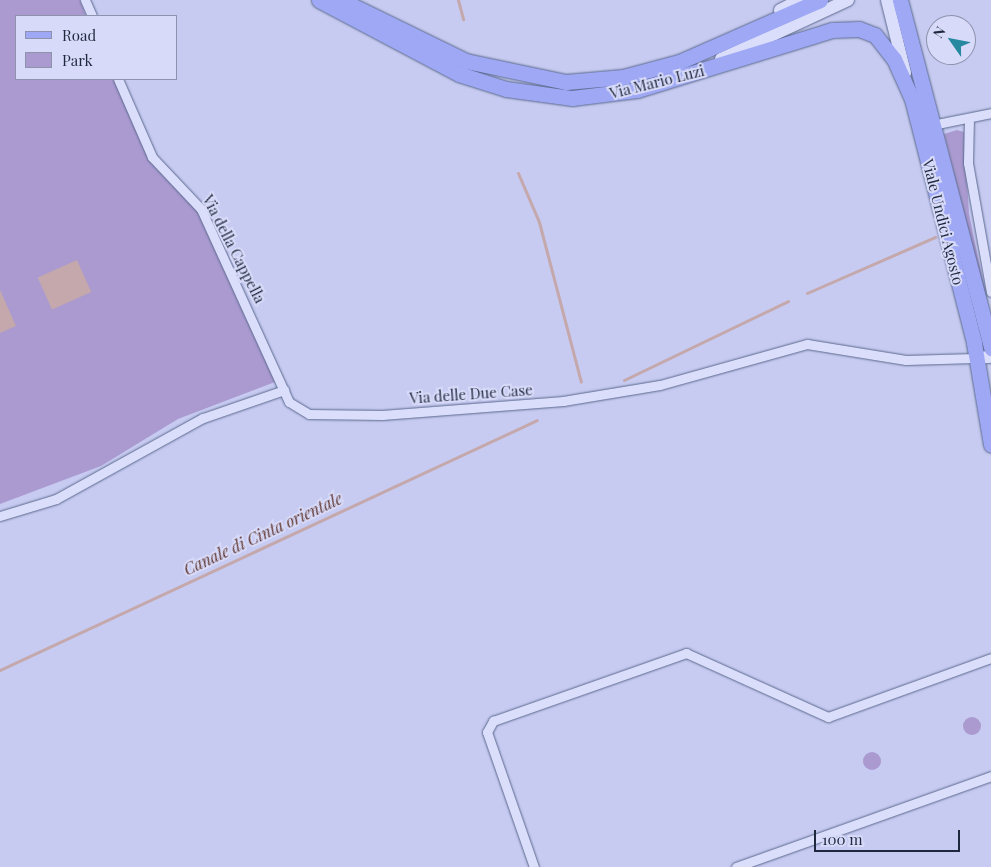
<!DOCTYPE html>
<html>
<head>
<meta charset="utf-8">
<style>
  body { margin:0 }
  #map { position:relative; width:991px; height:867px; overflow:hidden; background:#c7cbf1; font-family:"Playfair Display",serif }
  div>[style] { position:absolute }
  .green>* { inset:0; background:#aa9ad0 }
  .round { border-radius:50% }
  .water>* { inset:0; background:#c4a8ab; transform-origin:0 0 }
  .stream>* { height:3px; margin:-1.5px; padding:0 1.5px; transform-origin:1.5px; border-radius:1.5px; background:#c4a8ab }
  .roads { filter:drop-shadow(0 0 1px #5b698e) drop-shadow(0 0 1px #5b698e) }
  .street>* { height:9px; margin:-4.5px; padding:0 4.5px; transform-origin:4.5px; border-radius:4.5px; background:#dbdefb }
  .secondary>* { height:12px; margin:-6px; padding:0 6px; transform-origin:6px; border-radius:6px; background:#dbdefb }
  .primary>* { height:15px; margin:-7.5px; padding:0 7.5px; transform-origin:7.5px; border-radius:7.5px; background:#9ea8f5 }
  span { translate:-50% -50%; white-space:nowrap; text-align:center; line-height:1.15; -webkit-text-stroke:4px #d7daf8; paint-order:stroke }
  .street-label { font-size:15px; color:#1f293d }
  .water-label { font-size:16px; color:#5e342e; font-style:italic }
  .legend { position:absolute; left:15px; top:15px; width:162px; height:65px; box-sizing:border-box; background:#d7daf8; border:1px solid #8d93ad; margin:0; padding:6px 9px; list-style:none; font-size:15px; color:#1f293d }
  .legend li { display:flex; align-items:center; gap:10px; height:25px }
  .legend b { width:25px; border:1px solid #8d93ad }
  .north { position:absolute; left:926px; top:15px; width:50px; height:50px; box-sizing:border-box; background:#d7daf8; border:1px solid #8d93ad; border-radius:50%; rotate:303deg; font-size:14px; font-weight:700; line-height:20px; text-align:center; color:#1f293d }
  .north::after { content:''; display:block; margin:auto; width:18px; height:22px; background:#2789a0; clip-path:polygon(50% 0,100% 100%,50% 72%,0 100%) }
  .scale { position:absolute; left:814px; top:830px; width:146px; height:22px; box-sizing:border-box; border:2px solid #1f293d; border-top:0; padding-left:6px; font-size:15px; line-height:18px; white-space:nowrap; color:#1f293d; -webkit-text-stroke:4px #d7daf8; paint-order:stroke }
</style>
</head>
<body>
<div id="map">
  <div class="green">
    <i style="clip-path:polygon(0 0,80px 0,86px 16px,16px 16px,16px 79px,114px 79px,150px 162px,178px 186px,200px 213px,275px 382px,178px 419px,101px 466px,0 504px)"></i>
    <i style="clip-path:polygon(957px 130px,964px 132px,969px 214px,991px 319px,944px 134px)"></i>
    <i class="round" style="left:963px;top:717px;width:18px;height:18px"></i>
    <i class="round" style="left:863px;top:752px;width:18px;height:18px"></i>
  </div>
  <div class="water">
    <i style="left:77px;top:260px;width:35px;height:43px;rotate:66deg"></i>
    <i style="clip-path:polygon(0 290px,16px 326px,0 333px)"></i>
  </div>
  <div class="stream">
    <i style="left:458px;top:0;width:20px;rotate:75deg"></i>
    <i style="left:518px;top:173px;width:53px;rotate:66.8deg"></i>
    <i style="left:539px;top:222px;width:165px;rotate:75.3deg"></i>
    <i style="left:807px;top:293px;width:140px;rotate:-23.6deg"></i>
    <i style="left:624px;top:380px;width:182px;rotate:-25.7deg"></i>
    <i style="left:0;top:670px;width:592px;rotate:-24.96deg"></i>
  </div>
  <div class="roads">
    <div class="street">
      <i style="left:85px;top:0;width:17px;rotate:66deg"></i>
      <i style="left:118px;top:79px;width:85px;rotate:66.4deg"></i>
      <i style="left:152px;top:157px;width:71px;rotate:46.7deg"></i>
      <i style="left:201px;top:209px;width:212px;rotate:65.5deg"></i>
      <i style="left:289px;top:402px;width:23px;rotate:31deg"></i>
      <i style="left:309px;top:414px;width:73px;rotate:0.8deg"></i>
      <i style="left:382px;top:415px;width:182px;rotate:-4.4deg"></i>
      <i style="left:563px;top:401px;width:98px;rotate:-9.4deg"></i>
      <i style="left:660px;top:385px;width:153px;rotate:-15.6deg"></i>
      <i style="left:807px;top:344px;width:100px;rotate:9.2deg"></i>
      <i style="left:906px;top:360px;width:69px;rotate:-1.7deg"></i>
      <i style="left:969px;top:118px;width:45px;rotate:91.3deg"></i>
      <i style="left:968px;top:163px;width:131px;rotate:79.9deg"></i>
      <i style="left:932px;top:125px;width:60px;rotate:-11.5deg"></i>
      <i style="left:0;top:516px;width:59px;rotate:-16.9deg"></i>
      <i style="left:56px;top:499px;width:168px;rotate:-28.9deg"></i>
      <i style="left:203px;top:418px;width:86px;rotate:-19.1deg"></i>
      <i style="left:534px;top:867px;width:143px;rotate:-109.2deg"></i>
      <i style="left:487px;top:732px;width:13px;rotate:-61deg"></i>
      <i style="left:493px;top:721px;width:205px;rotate:-19.4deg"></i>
      <i style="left:686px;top:653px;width:156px;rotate:24.3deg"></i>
      <i style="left:828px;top:717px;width:173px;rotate:-19.9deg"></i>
      <i style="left:736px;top:867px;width:271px;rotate:-19.6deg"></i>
    </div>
    <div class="secondary">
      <i style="left:887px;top:0;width:75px;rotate:76.1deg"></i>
      <i style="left:780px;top:10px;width:22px;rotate:-27deg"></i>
      <i style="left:721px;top:59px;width:140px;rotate:-24.9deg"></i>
      <i style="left:975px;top:358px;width:16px;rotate:-4deg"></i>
    </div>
    <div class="primary">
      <i style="left:319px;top:0;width:158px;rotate:27.9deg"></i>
      <i style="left:459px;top:74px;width:49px;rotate:17.7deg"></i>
      <i style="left:506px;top:89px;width:67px;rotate:7.8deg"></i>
      <i style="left:572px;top:98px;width:65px;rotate:-7deg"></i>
      <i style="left:637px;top:90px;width:204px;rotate:-17.1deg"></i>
      <i style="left:832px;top:30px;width:27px;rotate:-2deg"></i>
      <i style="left:859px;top:29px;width:17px;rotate:21deg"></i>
      <i style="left:875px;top:35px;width:31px;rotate:52deg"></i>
      <i style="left:894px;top:59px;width:44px;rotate:65.8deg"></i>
      <i style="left:912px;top:99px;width:252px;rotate:75.7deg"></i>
      <i style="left:974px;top:343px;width:103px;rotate:80.5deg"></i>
      <i style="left:341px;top:0;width:139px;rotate:26deg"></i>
      <i style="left:466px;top:61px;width:102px;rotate:11.9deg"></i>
      <i style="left:566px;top:82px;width:57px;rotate:-5deg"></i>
      <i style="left:623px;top:77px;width:58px;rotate:-15deg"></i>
      <i style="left:679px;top:62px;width:154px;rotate:-23.7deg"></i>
      <i style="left:900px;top:0;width:360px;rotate:75.3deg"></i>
    </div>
  </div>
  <div class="street-label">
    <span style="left:657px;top:82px;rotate:-14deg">Via Mario Luzi</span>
    <span style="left:943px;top:222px;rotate:76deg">Viale Undici Agosto</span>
    <span style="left:234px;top:249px;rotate:63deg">Via della Cappella</span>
    <span style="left:471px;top:394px;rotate:-4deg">Via delle Due Case</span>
  </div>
  <div class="water-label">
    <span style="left:263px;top:534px;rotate:-25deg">Canale di Cinta orientale</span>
  </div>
  <ul class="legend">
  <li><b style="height:6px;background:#9ea8f5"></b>Road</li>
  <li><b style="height:14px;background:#aa9ad0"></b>Park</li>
  </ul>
  <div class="north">N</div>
  <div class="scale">100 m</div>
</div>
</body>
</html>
